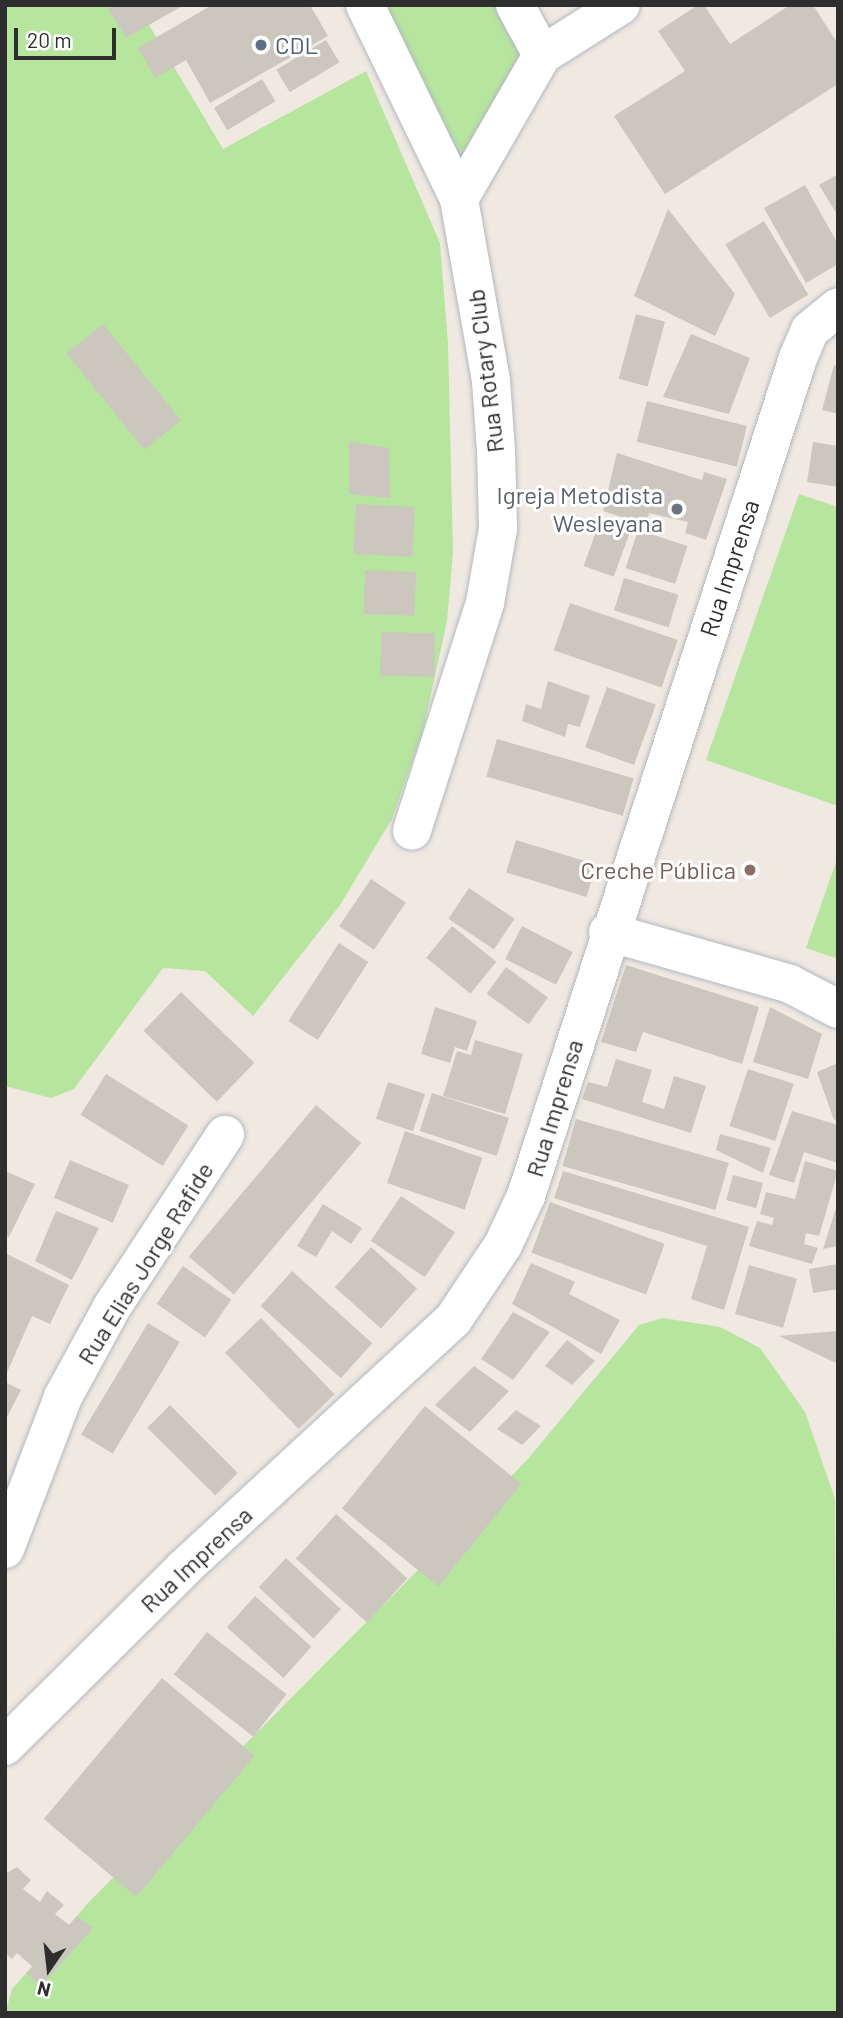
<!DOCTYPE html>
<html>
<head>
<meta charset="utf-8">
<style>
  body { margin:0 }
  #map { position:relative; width:843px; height:2018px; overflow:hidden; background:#efe9e1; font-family:Barlow,sans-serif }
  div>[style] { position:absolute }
  .green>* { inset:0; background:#b6e59e }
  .building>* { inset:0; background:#cbc7bf; transform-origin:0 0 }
  .roads { filter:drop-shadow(0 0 2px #b4b7c1) drop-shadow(0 0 2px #b4b7c1) }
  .minor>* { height:38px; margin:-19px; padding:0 19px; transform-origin:19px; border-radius:19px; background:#fff }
  .dots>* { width:19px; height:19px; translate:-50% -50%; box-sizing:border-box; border:4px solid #fff; border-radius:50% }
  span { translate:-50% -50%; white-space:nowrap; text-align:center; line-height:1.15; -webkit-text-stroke:6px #fff; paint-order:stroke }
  .service-label { font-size:24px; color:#4e5e75 }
  .left { translate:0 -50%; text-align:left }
  .street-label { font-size:24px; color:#2e2e2e }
  .worship-label { font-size:24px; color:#5b616d }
  .right { translate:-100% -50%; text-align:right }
  .education-label { font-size:24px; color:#785e54 }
  .frame { position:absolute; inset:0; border:7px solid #2e2e2e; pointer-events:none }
  .north { position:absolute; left:14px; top:1934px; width:70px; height:70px; -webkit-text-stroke:5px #fff; paint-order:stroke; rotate:194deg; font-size:19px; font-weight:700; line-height:28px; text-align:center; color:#2e2e2e }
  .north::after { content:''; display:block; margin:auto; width:24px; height:32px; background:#2e2e2e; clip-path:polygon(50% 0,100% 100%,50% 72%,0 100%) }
  .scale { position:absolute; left:14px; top:28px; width:102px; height:32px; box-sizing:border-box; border:4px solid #2e2e2e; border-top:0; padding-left:9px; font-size:21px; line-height:24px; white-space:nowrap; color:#2e2e2e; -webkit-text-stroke:5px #fff; paint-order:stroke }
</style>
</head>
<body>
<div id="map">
  <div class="green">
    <i style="clip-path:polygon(5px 5px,137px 5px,223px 149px,366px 71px,440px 243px,448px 344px,453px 552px,447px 621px,423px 730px,392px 819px,340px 905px,253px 1016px,205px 971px,163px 968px,74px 1089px,51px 1098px,5px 1086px)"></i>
    <i style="clip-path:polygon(371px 5px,507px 5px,533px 54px,459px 186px)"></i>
    <i style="clip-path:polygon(799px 494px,838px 507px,838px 806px,706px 760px)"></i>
    <i style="clip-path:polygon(838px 856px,838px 959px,806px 948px)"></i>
    <i style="clip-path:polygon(663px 1318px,720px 1327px,760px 1348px,805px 1412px,835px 1499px,838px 2013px,5px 2013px,12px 1989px,90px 1901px,528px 1459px,639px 1325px)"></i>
  </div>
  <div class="building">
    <i style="clip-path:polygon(106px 5px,184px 5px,126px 38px)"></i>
    <i style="clip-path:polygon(212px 5px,310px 5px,328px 36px,210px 103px,186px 60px,155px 78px,138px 48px)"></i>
    <i style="clip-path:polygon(698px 5px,704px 5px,730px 44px,790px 5px,813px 5px,838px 44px,838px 84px,665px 194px,614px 116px,685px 71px,658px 31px)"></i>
    <i style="left:326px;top:40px;width:26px;height:58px;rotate:59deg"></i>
    <i style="left:262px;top:79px;width:26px;height:56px;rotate:59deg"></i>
    <i style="clip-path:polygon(838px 174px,838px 216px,819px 185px)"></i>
    <i style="clip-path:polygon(805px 185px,838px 244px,838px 264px,806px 283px,764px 208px)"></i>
    <i style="clip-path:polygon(668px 209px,735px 294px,715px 336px,634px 296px)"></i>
    <i style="left:764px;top:221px;width:86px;height:45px;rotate:59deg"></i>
    <i style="left:636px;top:314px;width:30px;height:67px;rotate:15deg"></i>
    <i style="left:103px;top:324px;width:124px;height:47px;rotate:51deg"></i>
    <i style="clip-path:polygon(691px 334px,750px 358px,729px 414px,663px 397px)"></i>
    <i style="clip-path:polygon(834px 365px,838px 366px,838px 414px,822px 410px)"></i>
    <i style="left:647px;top:401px;width:103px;height:42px;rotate:14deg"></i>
    <i style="clip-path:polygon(349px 441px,389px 448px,390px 498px,349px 494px)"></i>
    <i style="clip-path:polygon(813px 442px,838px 446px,838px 487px,807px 482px)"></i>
    <i style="clip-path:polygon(617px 453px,702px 480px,704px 472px,727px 479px,706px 540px,685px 533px,688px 522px,649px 513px,646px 525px,603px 511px)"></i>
    <i style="left:356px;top:504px;width:59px;height:50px;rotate:3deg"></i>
    <i style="left:601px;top:518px;width:32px;height:51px;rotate:20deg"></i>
    <i style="left:638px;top:530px;width:52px;height:40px;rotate:18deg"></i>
    <i style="left:365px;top:570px;width:51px;height:44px;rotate:2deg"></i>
    <i style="left:624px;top:578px;width:57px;height:34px;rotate:17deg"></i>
    <i style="left:570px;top:603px;width:114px;height:50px;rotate:19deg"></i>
    <i style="left:381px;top:632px;width:54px;height:44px;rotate:1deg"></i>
    <i style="clip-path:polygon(548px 681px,590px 696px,580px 727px,568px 724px,565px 737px,522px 721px,526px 704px,541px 709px)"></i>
    <i style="left:607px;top:687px;width:52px;height:64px;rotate:20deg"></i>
    <i style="left:497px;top:739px;width:142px;height:39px;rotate:16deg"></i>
    <i style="left:516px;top:840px;width:84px;height:34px;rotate:17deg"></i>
    <i style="left:371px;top:879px;width:42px;height:57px;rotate:34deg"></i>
    <i style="left:469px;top:888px;width:55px;height:37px;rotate:34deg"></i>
    <i style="left:452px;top:926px;width:57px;height:41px;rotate:39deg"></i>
    <i style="left:522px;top:926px;width:57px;height:37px;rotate:27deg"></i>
    <i style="left:339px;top:943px;width:35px;height:93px;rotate:33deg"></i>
    <i style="clip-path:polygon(626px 965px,759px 1007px,742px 1064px,643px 1032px,636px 1052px,601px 1042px)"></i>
    <i style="left:506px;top:967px;width:52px;height:33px;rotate:36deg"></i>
    <i style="left:181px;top:992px;width:102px;height:54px;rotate:44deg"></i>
    <i style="clip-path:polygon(435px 1007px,477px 1021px,467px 1051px,455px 1047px,450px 1063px,421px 1054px)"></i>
    <i style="clip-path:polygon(770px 1007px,822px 1034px,808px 1079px,753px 1062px)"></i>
    <i style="clip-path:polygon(475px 1040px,523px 1054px,505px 1114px,443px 1096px,457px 1051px,471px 1055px)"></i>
    <i style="clip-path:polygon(616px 1059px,652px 1070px,642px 1102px,664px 1109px,674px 1076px,706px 1086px,691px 1133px,582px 1099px,588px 1082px,607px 1087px)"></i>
    <i style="clip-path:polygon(838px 1063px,838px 1119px,834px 1120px,817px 1072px)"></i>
    <i style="left:748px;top:1069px;width:48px;height:60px;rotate:18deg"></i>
    <i style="left:106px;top:1074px;width:97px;height:48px;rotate:32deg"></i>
    <i style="left:388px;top:1082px;width:39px;height:39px;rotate:18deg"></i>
    <i style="left:432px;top:1093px;width:81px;height:40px;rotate:18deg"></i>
    <i style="left:316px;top:1105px;width:59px;height:198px;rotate:40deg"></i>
    <i style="clip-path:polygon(792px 1111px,838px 1125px,838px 1163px,804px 1152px,794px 1183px,769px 1175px)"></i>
    <i style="left:576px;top:1119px;width:159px;height:49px;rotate:16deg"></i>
    <i style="left:405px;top:1131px;width:82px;height:55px;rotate:19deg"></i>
    <i style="clip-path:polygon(720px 1134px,771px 1148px,763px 1173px,716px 1150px)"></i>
    <i style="left:70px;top:1160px;width:64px;height:41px;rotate:23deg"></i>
    <i style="clip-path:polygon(805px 1161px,838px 1171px,819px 1236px,806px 1233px,804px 1244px,818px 1248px,812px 1264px,749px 1246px,757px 1221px,772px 1225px,774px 1218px,760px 1214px,766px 1192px,795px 1199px)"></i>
    <i style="clip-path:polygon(5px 1171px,35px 1184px,9px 1237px,5px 1235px)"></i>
    <i style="clip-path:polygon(563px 1171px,749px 1227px,724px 1310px,691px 1299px,707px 1246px,554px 1198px)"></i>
    <i style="left:733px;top:1175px;width:31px;height:26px;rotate:15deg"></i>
    <i style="left:401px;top:1196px;width:65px;height:54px;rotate:34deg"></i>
    <i style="left:550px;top:1202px;width:122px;height:54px;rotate:20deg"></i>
    <i style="clip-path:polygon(323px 1204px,362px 1228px,351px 1244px,332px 1231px,316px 1257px,297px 1246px)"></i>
    <i style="clip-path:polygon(837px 1205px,838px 1246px,823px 1249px)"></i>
    <i style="clip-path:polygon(56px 1211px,99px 1228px,72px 1280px,35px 1261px)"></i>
    <i style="left:371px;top:1247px;width:62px;height:54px;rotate:42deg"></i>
    <i style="clip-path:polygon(5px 1253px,69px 1285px,50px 1324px,32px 1316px,5px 1377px)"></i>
    <i style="clip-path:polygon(531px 1263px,575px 1282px,569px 1294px,620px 1320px,601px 1354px,512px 1304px)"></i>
    <i style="clip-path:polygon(838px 1264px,838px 1289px,813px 1293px,809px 1269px)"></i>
    <i style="left:749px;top:1265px;width:50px;height:51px;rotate:16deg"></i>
    <i style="left:183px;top:1266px;width:59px;height:46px;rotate:35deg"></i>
    <i style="left:292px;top:1271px;width:108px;height:47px;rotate:42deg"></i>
    <i style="clip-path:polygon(513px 1312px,550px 1332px,513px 1380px,481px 1359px)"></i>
    <i style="left:261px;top:1318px;width:106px;height:50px;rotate:46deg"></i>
    <i style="left:148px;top:1323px;width:37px;height:130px;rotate:31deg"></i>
    <i style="clip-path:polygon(838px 1331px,838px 1364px,779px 1336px)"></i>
    <i style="clip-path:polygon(567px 1340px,595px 1361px,572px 1385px,545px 1366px)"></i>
    <i style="clip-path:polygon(474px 1366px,509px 1391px,470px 1432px,435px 1405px)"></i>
    <i style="clip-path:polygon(5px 1382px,21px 1390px,5px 1421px)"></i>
    <i style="left:170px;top:1405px;width:96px;height:32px;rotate:45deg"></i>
    <i style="left:425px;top:1406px;width:124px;height:132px;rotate:39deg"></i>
    <i style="clip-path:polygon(516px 1410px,541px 1426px,522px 1445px,497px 1429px)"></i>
    <i style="left:336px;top:1514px;width:96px;height:60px;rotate:42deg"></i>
    <i style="left:286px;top:1558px;width:75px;height:40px;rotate:43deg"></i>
    <i style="left:255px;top:1596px;width:76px;height:42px;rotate:42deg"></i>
    <i style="left:207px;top:1632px;width:101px;height:54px;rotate:38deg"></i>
    <i style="left:162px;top:1678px;width:121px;height:184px;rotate:40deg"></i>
    <i style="clip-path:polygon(17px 1867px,31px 1880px,23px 1889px,40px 1902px,47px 1891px,64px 1905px,55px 1914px,69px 1925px,77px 1916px,93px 1928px,41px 1986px,26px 1973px,33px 1967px,17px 1953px,12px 1959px,5px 1953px,5px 1874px)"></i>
  </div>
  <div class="roads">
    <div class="minor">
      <i style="left:365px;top:5px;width:216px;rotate:64.1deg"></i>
      <i style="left:459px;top:199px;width:185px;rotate:80deg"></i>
      <i style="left:491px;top:381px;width:69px;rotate:85.9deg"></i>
      <i style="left:496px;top:450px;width:79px;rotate:88.5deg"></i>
      <i style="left:498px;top:529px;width:75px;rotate:100deg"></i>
      <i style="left:485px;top:603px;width:239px;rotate:107.8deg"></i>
      <i style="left:542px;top:55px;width:93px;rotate:-32.3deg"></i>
      <i style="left:459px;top:199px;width:166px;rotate:-60deg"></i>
      <i style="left:542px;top:55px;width:57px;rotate:-118.4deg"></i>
      <i style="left:608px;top:932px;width:189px;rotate:15.9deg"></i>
      <i style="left:790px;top:984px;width:54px;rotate:27.5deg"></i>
      <i style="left:5px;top:1549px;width:163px;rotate:-69.1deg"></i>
      <i style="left:63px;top:1397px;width:102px;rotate:-61.4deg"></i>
      <i style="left:112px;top:1307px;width:206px;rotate:-56.7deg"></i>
      <i style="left:5px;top:1746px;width:252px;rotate:-44.8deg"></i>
      <i style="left:184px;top:1568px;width:366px;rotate:-42.7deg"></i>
      <i style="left:453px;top:1320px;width:90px;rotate:-56.3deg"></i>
      <i style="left:503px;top:1245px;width:54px;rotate:-64.9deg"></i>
      <i style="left:526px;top:1196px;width:881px;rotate:-72.02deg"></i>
      <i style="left:798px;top:358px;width:30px;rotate:-67deg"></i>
      <i style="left:810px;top:330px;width:36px;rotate:-39deg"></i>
    </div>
  </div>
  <div class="dots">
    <i style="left:261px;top:45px;background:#5c6f8a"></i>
    <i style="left:677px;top:509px;background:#6b7280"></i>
    <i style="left:750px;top:870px;background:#8d6e63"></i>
  </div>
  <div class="service-label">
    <span class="left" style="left:275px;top:45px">CDL</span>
  </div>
  <div class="street-label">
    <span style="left:485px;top:371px;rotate:-97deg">Rua Rotary Club</span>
    <span style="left:729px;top:568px;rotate:-72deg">Rua Imprensa</span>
    <span style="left:554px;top:1108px;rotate:-73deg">Rua Imprensa</span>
    <span style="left:145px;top:1263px;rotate:-58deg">Rua Elias Jorge Rafide</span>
    <span style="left:196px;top:1559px;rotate:-43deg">Rua Imprensa</span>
  </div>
  <div class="worship-label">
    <span class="right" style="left:663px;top:509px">Igreja Metodista<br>Wesleyana</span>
  </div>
  <div class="education-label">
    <span class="right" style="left:736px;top:870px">Creche Pública</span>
  </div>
  <div class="frame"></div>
  <div class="north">N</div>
  <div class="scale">20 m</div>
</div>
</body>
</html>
